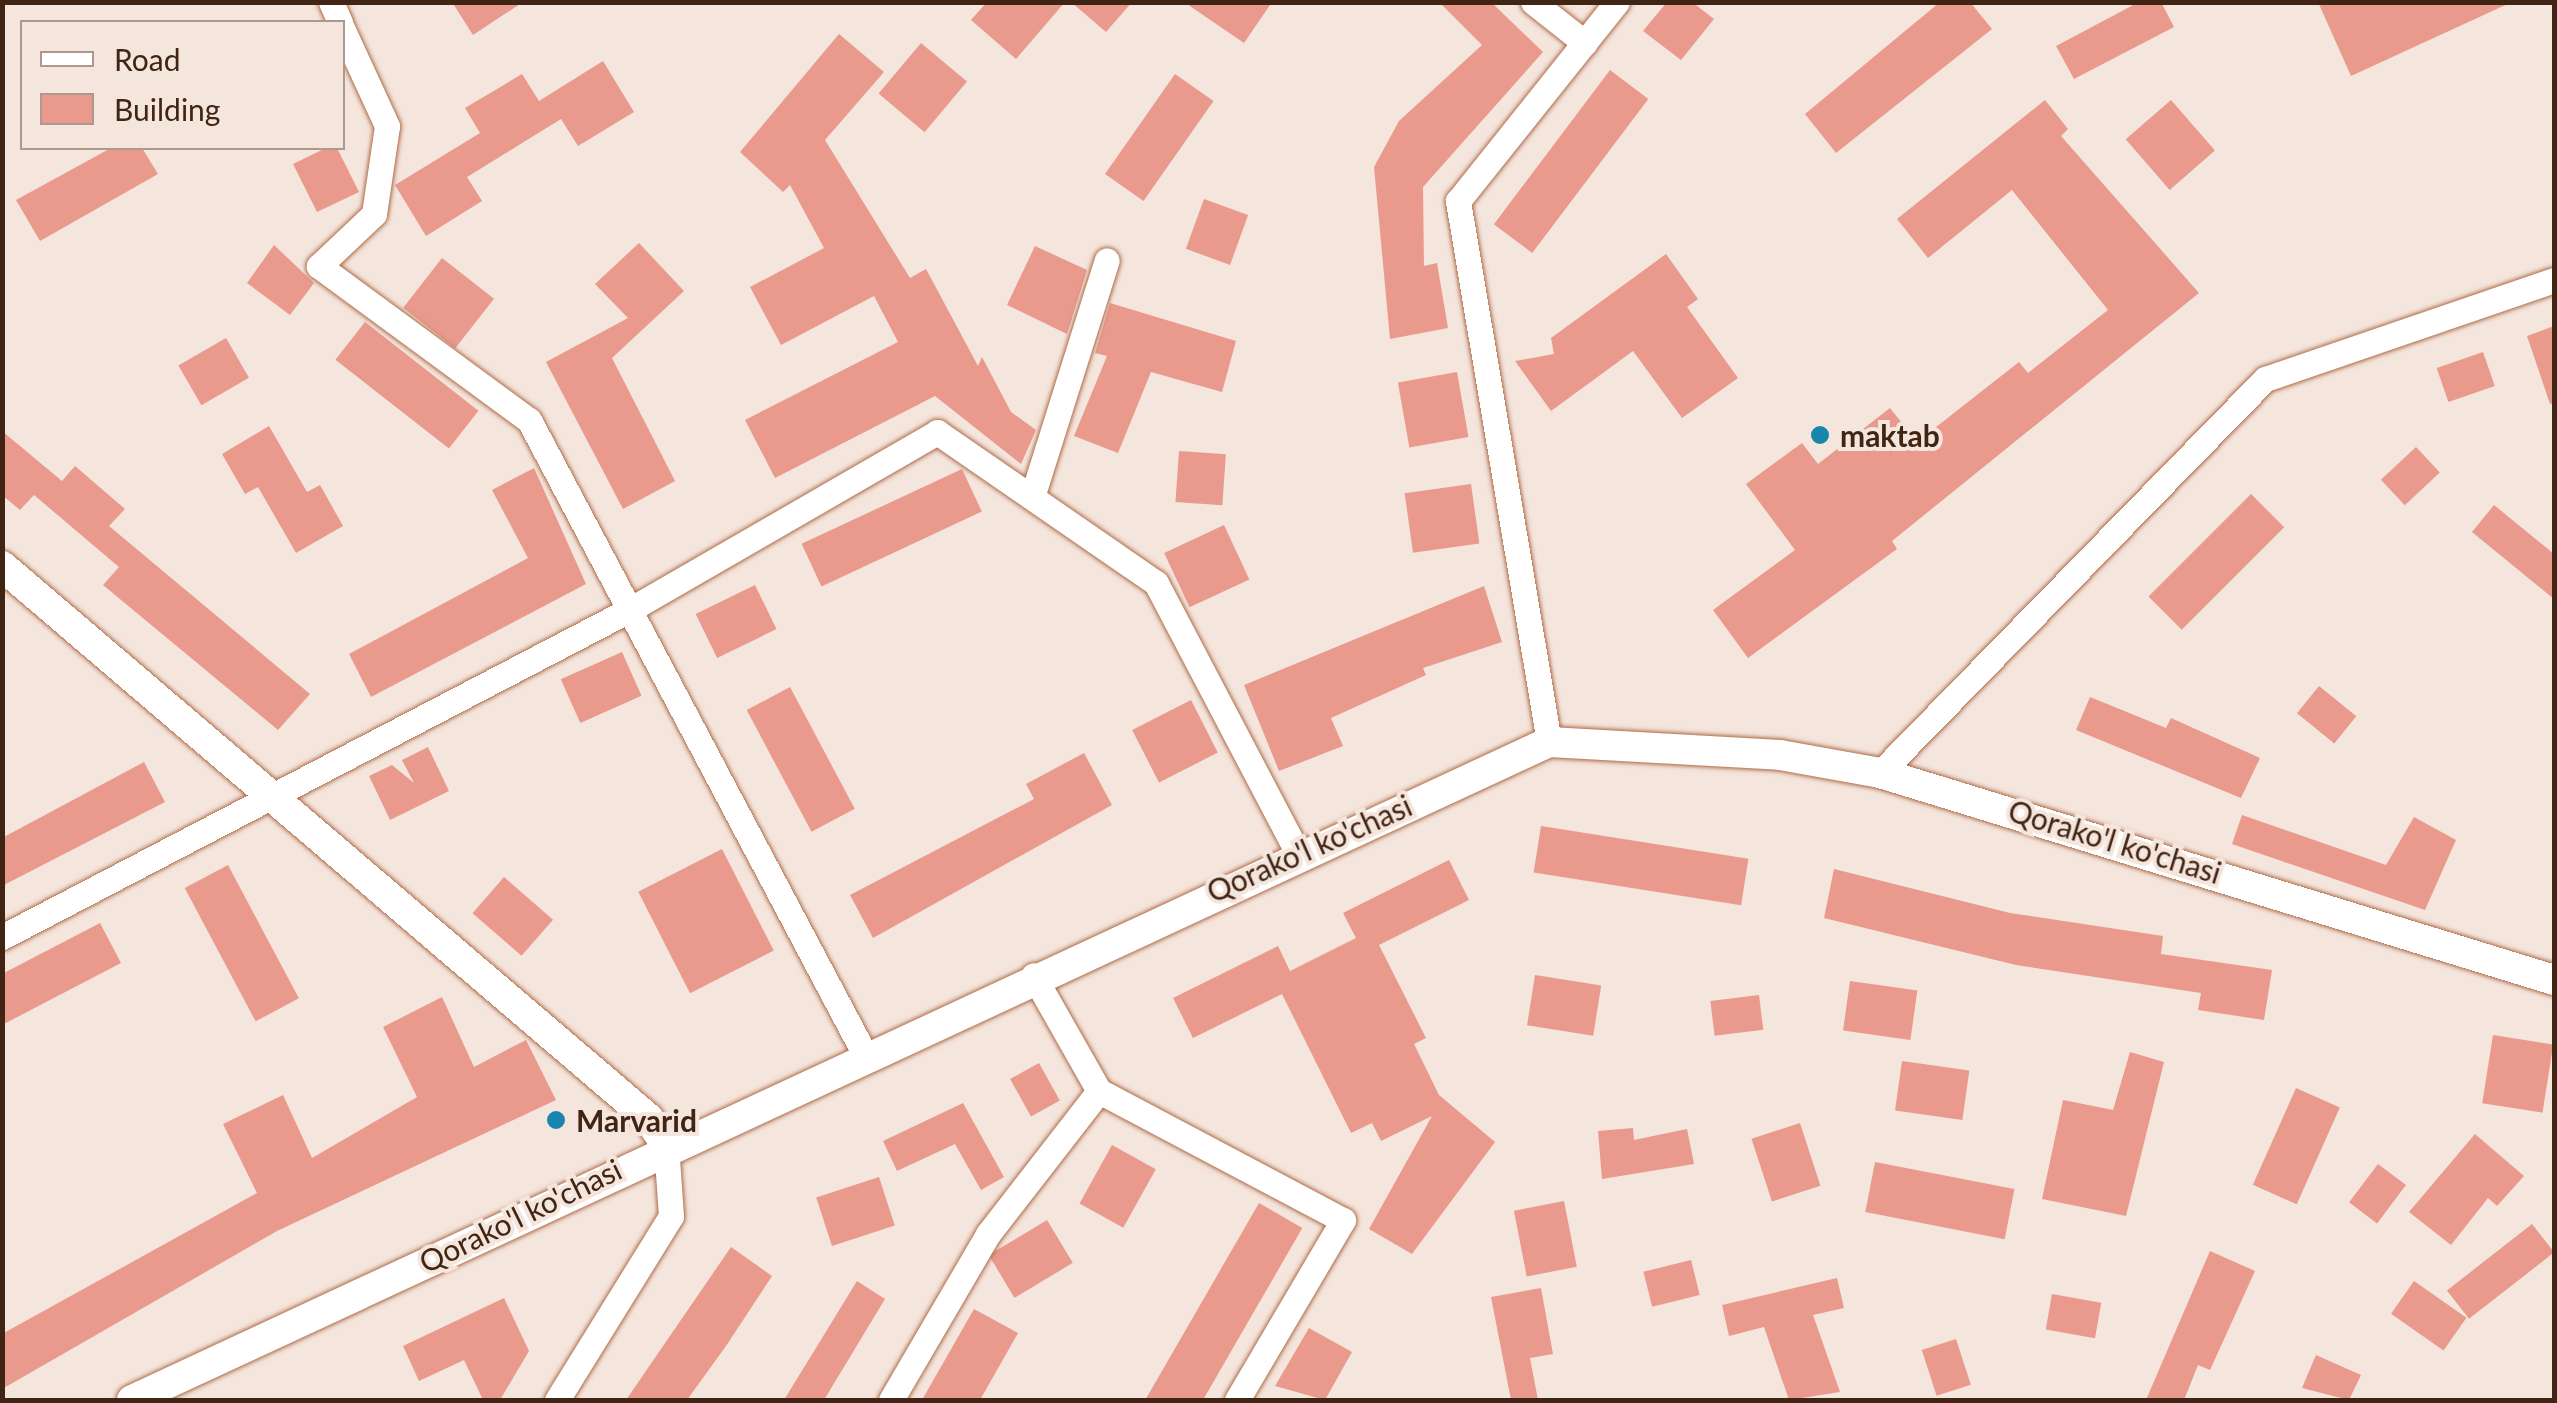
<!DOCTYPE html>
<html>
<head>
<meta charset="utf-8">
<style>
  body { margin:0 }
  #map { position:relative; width:2557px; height:1403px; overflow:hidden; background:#f4e5dd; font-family:Lato,sans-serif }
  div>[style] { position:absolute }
  .building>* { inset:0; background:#ea998d; transform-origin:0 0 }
  .roads { filter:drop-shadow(0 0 2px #af6c47) drop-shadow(0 0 2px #af6c47) }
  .minor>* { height:25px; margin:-12.5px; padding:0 12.5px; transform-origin:12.5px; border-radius:12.5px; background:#fff }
  .tertiary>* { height:30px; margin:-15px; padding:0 15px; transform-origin:15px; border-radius:15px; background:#fff }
  .dots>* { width:28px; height:28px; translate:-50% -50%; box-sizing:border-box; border:5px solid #f4e5dd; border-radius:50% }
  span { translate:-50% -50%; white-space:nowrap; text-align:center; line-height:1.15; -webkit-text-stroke:8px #f4e5dd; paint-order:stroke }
  .poi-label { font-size:30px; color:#402414; font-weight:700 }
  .left { translate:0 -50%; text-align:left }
  .street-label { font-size:30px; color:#402414 }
  .frame { position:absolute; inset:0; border:5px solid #402414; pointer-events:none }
  .legend { position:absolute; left:20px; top:20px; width:325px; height:130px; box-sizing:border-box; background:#f4e5dd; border:2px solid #ac988d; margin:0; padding:12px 18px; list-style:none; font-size:30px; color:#402414 }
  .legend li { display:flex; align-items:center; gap:20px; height:50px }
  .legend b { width:50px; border:2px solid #ac988d }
</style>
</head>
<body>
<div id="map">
  <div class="building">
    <i style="clip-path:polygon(452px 2px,523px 2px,473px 35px)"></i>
    <i style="clip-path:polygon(987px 2px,1065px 2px,1016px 59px,971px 20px)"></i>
    <i style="clip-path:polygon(1071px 2px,1132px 2px,1106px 32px)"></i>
    <i style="clip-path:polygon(1184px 2px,1272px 2px,1244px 43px)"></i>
    <i style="clip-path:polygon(1439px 2px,1491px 2px,1543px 52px,1423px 187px,1424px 266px,1437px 263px,1448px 328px,1390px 339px,1374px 167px,1399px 121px,1482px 45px)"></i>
    <i style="clip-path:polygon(1667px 2px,1692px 2px,1714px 19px,1681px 60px,1643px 31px)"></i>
    <i style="clip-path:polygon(1940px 2px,1970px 2px,1992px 29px,1836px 153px,1805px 114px)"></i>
    <i style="clip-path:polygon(2139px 2px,2161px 2px,2174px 27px,2074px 79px,2056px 46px)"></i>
    <i style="clip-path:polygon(2318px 2px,2512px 2px,2351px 76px)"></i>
    <i style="clip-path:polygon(839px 34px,884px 72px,825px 140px,910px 278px,926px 269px,978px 366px,982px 357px,1011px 412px,1036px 430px,1021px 464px,935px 396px,775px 478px,745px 420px,898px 342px,874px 296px,781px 345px,750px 287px,824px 248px,790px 185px,783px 192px,740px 152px)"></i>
    <i style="left:921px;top:43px;width:60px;height:66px;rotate:40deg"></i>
    <i style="clip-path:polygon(603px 61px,634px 112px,578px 146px,561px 119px,467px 177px,482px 201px,426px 236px,395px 185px,480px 133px,465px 108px,522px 74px,539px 101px)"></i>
    <i style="left:1610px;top:70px;width:48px;height:193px;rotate:37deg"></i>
    <i style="left:1175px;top:74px;width:47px;height:122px;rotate:35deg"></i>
    <i style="clip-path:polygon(2045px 100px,2068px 129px,2061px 136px,2199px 293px,1892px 541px,1897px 549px,1748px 658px,1713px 610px,1795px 550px,1746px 484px,1802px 443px,1818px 464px,1890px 408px,1917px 442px,2019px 362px,2028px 373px,2108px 310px,2012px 190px,1928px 258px,1897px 219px)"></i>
    <i style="left:2171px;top:100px;width:67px;height:60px;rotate:49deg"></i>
    <i style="clip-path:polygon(111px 148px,142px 148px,158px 174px,40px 241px,16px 200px)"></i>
    <i style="clip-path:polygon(326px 148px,337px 148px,359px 192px,317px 212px,293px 164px)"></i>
    <i style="left:1204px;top:199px;width:47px;height:53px;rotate:20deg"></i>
    <i style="clip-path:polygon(639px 243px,684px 291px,612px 358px,675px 481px,623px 509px,546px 362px,628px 318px,595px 284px)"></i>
    <i style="clip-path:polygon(274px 245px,314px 283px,290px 315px,247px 283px)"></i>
    <i style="clip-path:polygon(1035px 246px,1087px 270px,1067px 334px,1007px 305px)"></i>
    <i style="clip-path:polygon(1666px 254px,1698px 299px,1687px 307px,1738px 378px,1682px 418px,1633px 351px,1551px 411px,1515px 361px,1554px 354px,1551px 338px)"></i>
    <i style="left:442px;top:258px;width:66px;height:63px;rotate:38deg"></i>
    <i style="clip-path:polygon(1110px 303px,1236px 341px,1222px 392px,1151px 372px,1118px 453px,1074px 436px,1107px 356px,1095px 353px)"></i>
    <i style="left:365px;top:322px;width:144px;height:48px;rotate:38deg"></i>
    <i style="clip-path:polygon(2554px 326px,2554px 403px,2550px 404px,2527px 336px)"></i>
    <i style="left:226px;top:338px;width:46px;height:55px;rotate:60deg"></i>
    <i style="left:2483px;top:352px;width:36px;height:49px;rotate:71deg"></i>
    <i style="left:1457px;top:372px;width:66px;height:60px;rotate:80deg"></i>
    <i style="clip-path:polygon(269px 426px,307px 492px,320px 485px,343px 526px,296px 553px,258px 487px,245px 494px,222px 454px)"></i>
    <i style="clip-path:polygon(2px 431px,62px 481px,75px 466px,125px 509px,109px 526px,310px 694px,278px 730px,103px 585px,119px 567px,34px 495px,20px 510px,2px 495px)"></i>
    <i style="left:2416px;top:447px;width:35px;height:48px;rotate:47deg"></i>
    <i style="left:1179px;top:451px;width:47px;height:51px;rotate:4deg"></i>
    <i style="clip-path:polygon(534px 468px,586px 584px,371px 697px,349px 654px,528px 558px,492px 490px)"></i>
    <i style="left:962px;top:469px;width:47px;height:177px;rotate:65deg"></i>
    <i style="left:1471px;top:484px;width:60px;height:67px;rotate:82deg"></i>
    <i style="left:2251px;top:494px;width:47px;height:145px;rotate:45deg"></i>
    <i style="clip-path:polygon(2494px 505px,2554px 554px,2554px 599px,2472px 532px)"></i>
    <i style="left:1224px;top:525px;width:60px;height:66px;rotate:65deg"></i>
    <i style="left:755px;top:585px;width:49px;height:66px;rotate:64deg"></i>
    <i style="clip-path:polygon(1484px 586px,1502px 642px,1423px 668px,1426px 675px,1331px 718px,1343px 746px,1279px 771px,1244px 685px)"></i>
    <i style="left:622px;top:652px;width:48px;height:67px;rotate:66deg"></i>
    <i style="left:2319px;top:686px;width:48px;height:35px;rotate:39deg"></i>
    <i style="left:790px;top:687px;width:138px;height:49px;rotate:62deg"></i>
    <i style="clip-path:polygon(2090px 697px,2166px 728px,2171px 718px,2260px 758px,2241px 798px,2076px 730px)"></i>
    <i style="left:1191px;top:700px;width:59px;height:66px;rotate:63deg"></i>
    <i style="clip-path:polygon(428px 747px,449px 791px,390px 820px,369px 776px,392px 765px,414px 783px,402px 760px)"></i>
    <i style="clip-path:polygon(1084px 753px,1112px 805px,873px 938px,850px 895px,1034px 799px,1026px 784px)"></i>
    <i style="clip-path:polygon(144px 762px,165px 802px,2px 886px,2px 838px)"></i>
    <i style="clip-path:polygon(2242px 815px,2386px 865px,2414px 817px,2456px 840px,2425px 910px,2232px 844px)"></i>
    <i style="left:1541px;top:826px;width:210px;height:47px;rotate:9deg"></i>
    <i style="left:722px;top:849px;width:114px;height:94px;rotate:63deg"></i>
    <i style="clip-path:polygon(1449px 860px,1469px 900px,1379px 945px,1426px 1038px,1414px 1044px,1439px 1095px,1495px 1142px,1412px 1254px,1369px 1229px,1432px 1116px,1381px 1141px,1372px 1123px,1351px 1133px,1282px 994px,1193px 1038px,1173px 998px,1278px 946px,1290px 971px,1356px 938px,1343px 913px)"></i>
    <i style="left:228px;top:865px;width:151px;height:49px;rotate:62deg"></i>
    <i style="clip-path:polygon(1834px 869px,2010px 913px,2163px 936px,2161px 954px,2272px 970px,2264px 1020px,2198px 1010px,2201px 993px,2016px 965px,1824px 918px)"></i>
    <i style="left:504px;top:877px;width:65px;height:48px;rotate:41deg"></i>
    <i style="clip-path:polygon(100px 923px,121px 963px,2px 1025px,2px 974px)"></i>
    <i style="left:1535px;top:975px;width:67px;height:51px;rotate:9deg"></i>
    <i style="left:1850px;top:981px;width:68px;height:50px;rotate:8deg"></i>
    <i style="left:1759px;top:995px;width:35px;height:49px;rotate:83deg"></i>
    <i style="clip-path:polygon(442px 997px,474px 1067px,526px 1040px,556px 1100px,277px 1231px,2px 1389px,2px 1334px,257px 1193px,223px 1124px,283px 1095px,312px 1158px,417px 1097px,383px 1027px)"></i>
    <i style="left:2493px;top:1035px;width:61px;height:69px;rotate:9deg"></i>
    <i style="clip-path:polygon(2130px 1052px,2164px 1062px,2126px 1216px,2042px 1199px,2063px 1100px,2113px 1110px)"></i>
    <i style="left:1902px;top:1061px;width:68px;height:50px;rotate:8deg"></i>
    <i style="left:1039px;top:1063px;width:43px;height:33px;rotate:61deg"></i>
    <i style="left:2296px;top:1088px;width:48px;height:106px;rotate:24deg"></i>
    <i style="clip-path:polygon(963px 1103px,1004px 1177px,981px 1190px,955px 1144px,897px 1171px,883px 1141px)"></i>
    <i style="left:1800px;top:1123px;width:66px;height:51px;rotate:72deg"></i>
    <i style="clip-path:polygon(1633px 1128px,1634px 1140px,1687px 1129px,1694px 1164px,1602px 1179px,1598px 1131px)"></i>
    <i style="clip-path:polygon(2475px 1134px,2524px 1176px,2497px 1206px,2488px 1198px,2451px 1245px,2409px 1212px)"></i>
    <i style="left:1112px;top:1145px;width:50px;height:67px;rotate:29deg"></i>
    <i style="left:1875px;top:1162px;width:142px;height:51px;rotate:11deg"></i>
    <i style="left:2378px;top:1164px;width:35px;height:48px;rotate:37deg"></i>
    <i style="left:879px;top:1177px;width:51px;height:66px;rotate:72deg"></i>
    <i style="left:1564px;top:1201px;width:67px;height:51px;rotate:79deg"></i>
    <i style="left:1259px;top:1203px;width:50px;height:227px;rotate:30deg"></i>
    <i style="left:1047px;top:1220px;width:50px;height:68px;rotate:59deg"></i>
    <i style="left:2532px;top:1224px;width:36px;height:108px;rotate:52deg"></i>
    <i style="clip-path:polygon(731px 1247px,772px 1276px,726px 1346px,687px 1400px,626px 1400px)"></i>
    <i style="clip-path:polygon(2210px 1251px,2255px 1271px,2210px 1370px,2198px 1365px,2184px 1400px,2146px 1400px)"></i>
    <i style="left:1691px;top:1260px;width:36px;height:49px;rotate:76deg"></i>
    <i style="clip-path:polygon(1837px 1278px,1844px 1308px,1813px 1315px,1840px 1392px,1789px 1400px,1764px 1327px,1729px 1336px,1722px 1305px)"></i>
    <i style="clip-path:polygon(857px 1281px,885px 1299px,824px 1400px,784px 1400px)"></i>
    <i style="left:2414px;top:1281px;width:64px;height:40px;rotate:35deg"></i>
    <i style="clip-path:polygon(1541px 1288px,1553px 1354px,1530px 1358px,1538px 1400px,1511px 1400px,1491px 1297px)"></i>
    <i style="left:2052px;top:1294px;width:50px;height:36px;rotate:10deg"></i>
    <i style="clip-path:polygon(504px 1298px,529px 1351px,500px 1400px,483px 1400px,464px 1360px,419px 1381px,403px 1346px)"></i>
    <i style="clip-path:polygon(974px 1309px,1018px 1333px,980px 1400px,922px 1400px)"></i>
    <i style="clip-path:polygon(1309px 1328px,1352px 1352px,1325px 1400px,1275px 1386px)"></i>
    <i style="left:1956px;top:1339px;width:48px;height:36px;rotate:72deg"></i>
    <i style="clip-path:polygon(2316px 1355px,2361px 1375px,2349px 1400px,2302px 1388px)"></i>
  </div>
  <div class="roads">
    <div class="minor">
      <i style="left:331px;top:2px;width:22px;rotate:66deg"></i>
      <i style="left:1533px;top:2px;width:66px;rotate:38.3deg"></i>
      <i style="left:342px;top:28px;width:108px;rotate:65.3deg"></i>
      <i style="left:387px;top:126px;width:89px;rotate:98.4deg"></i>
      <i style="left:374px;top:214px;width:76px;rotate:136.6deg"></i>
      <i style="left:319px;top:266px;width:260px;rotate:36.3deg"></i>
      <i style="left:529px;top:420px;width:716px;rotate:62.11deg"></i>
      <i style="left:1033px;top:494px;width:245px;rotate:-72.5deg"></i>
      <i style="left:1549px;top:742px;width:549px;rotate:-99.55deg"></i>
      <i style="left:1458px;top:201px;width:255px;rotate:-51.4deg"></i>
      <i style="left:1880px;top:773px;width:551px;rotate:-45.66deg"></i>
      <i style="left:2265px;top:379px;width:305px;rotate:-18.9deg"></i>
      <i style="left:2px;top:937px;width:709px;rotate:-27.54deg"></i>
      <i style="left:631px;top:609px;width:354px;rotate:-30deg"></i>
      <i style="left:937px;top:432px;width:266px;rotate:34.6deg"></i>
      <i style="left:1156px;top:583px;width:304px;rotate:62.3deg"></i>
      <i style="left:1099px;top:1091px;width:276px;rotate:27.9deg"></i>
      <i style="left:1343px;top:1220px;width:209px;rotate:120.5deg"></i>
      <i style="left:557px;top:1400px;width:216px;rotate:-58.2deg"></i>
      <i style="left:671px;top:1216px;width:71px;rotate:-94deg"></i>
      <i style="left:891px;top:1400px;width:192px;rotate:-59.7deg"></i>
      <i style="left:988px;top:1234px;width:181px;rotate:-52.2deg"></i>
      <i style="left:1099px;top:1091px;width:133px;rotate:-119.6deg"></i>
    </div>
    <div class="tertiary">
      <i style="left:2px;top:566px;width:850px;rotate:40.51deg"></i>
      <i style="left:648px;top:1118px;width:32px;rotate:56deg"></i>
      <i style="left:132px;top:1400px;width:1562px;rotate:-24.91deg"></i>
      <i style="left:1549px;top:742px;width:231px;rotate:3.2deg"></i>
      <i style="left:1780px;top:755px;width:102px;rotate:10.2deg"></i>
      <i style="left:1880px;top:773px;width:705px;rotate:17.07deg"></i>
    </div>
  </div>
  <div class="dots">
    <i style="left:1820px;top:435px;background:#1885ac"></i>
    <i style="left:556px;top:1120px;background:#1885ac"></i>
  </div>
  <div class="poi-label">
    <span class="left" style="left:1840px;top:435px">maktab</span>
    <span class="left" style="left:576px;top:1120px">Marvarid</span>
  </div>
  <div class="street-label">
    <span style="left:2115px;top:841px;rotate:17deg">Qorako'l ko'chasi</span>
    <span style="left:1309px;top:848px;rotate:-24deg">Qorako'l ko'chasi</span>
    <span style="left:520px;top:1215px;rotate:-26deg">Qorako'l ko'chasi</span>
  </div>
  <div class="frame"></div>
  <ul class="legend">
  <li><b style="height:12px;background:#fff"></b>Road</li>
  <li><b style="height:28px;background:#ea998d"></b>Building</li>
  </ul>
</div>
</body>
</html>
